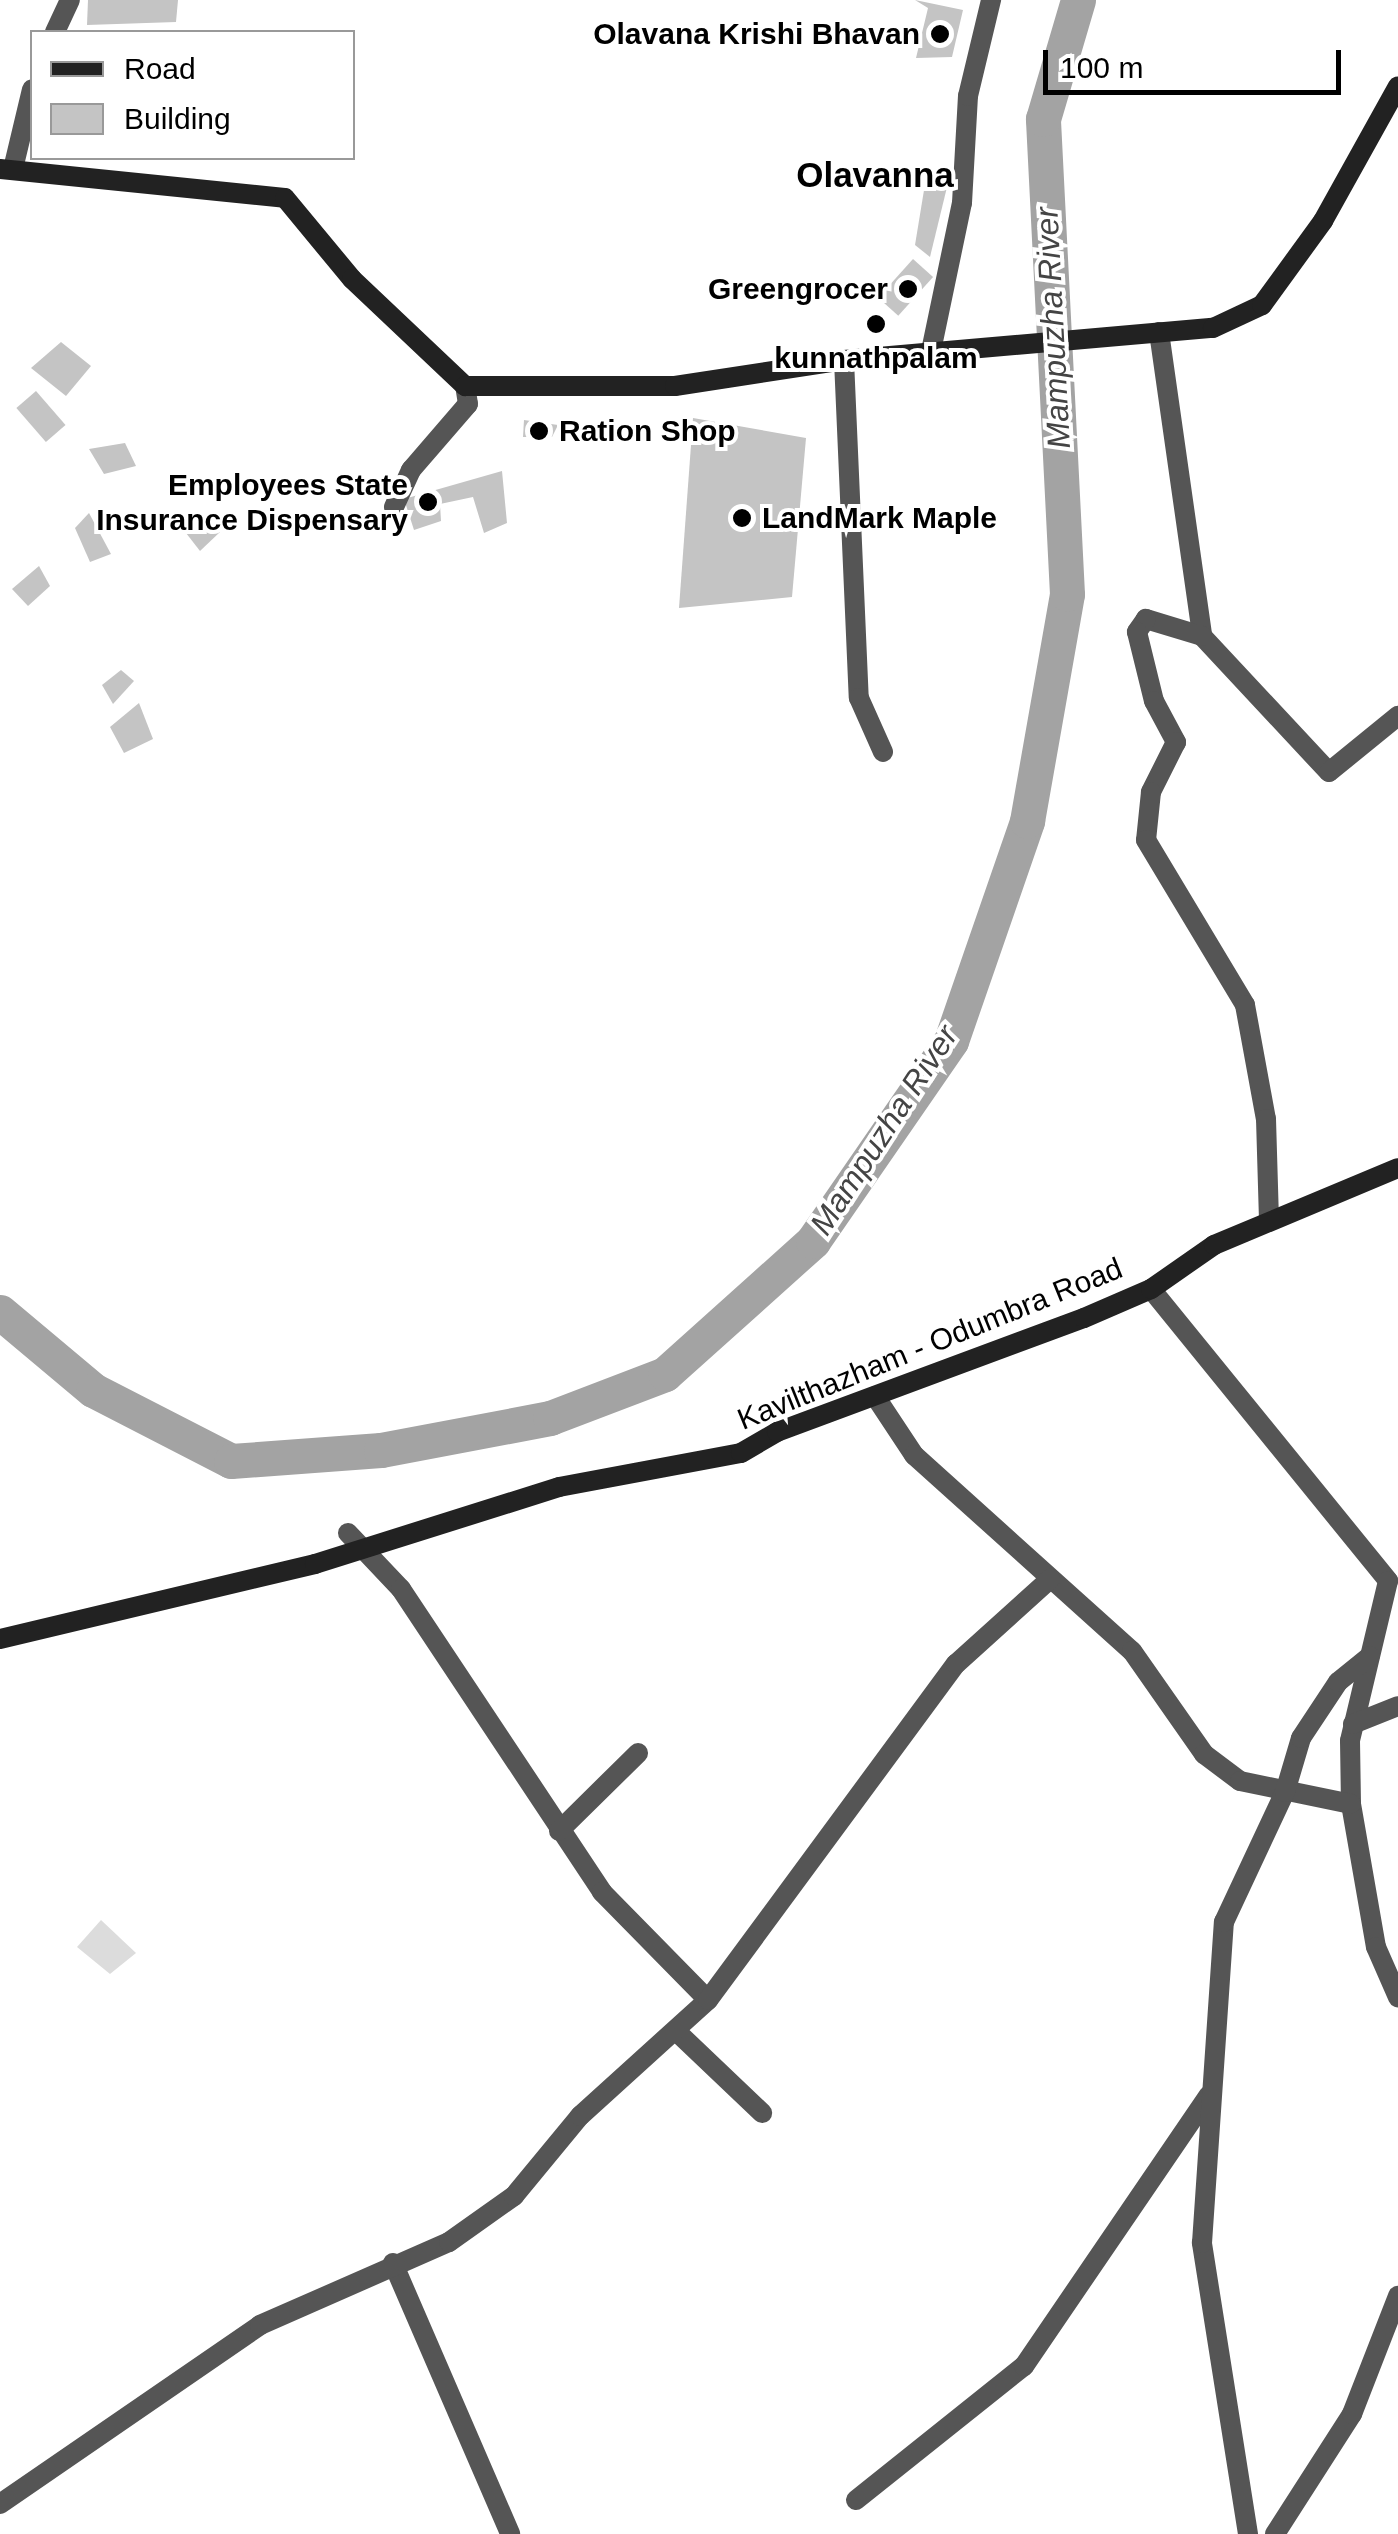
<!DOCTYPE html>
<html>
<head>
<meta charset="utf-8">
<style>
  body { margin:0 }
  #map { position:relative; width:1398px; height:2534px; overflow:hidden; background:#fff; font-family:Helvetica,sans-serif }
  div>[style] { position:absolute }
  .green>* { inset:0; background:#dcdcdc }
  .river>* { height:35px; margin:-17.5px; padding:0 17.5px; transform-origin:17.5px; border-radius:17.5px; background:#a3a3a3 }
  .building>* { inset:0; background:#c4c4c4; transform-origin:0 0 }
  .street>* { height:20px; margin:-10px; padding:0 10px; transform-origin:10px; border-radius:10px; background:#555 }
  .secondary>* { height:20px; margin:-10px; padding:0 10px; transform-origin:10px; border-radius:10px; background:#222 }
  .dots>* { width:28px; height:28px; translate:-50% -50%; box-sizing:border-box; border:5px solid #fff; border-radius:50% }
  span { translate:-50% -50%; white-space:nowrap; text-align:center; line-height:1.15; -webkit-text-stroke:8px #fff; paint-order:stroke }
  .poi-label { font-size:30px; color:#000; font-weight:700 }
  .right { translate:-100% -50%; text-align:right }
  .left { translate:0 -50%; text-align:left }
  .street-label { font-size:30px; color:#000 }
  .water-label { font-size:32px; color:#444; font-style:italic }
  .quarter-label { font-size:35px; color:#000; font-weight:700 }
  .legend { position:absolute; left:30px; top:30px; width:325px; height:130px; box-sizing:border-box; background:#fff; border:2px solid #999; margin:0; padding:12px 18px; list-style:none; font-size:30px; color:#000 }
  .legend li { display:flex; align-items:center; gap:20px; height:50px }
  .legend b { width:50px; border:2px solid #999 }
  .scale { position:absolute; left:1043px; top:50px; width:298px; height:45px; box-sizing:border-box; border:5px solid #000; border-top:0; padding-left:12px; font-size:30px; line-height:35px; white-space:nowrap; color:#000; -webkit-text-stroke:8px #fff; paint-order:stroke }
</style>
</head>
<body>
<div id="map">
  <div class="green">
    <i style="clip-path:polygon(101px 1920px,136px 1953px,110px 1974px,77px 1947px)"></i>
  </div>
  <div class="river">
    <i style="left:0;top:1312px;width:121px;rotate:40deg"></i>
    <i style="left:93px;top:1390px;width:155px;rotate:27.2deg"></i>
    <i style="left:231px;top:1461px;width:150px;rotate:-4.2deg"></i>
    <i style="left:381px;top:1450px;width:172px;rotate:-10.7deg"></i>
    <i style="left:550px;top:1418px;width:123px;rotate:-20.9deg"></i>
    <i style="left:665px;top:1374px;width:199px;rotate:-41.9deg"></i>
    <i style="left:813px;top:1241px;width:243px;rotate:-55.4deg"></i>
    <i style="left:951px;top:1041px;width:233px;rotate:-70.9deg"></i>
    <i style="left:1027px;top:821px;width:230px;rotate:-80deg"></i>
    <i style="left:1067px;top:594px;width:476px;rotate:-92.9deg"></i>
    <i style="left:1043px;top:119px;width:124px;rotate:-73.6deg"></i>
  </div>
  <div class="building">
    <i style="clip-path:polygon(88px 0,178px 0,176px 22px,87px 25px)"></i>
    <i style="clip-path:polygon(915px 0,963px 10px,952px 57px,916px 58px,928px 8px)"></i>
    <i style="clip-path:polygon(926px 178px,948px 183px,930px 257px,915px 245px)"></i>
    <i style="left:913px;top:259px;width:27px;height:52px;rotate:42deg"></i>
    <i style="left:886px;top:317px;width:12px;height:20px;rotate:85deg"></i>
    <i style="clip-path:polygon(61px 342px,91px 366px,66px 396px,31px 368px)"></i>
    <i style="left:36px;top:391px;width:45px;height:26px;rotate:49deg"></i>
    <i style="clip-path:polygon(693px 418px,806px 438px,792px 597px,679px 608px)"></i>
    <i style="clip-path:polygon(524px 420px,558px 425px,552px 437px,523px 437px)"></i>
    <i style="clip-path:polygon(125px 443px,136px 466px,104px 474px,89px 449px)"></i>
    <i style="clip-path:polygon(502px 471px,507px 523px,484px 533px,473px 497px,440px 504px,441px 521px,414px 530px,404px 499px)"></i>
    <i style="clip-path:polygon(89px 513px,111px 554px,90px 562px,75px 528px)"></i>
    <i style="clip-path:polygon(208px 518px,220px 532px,200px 551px,186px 533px)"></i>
    <i style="clip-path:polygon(39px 566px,50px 586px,28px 606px,12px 589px)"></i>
    <i style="clip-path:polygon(121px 670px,134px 681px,113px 704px,102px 685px)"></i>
    <i style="clip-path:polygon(139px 703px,153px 739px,124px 753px,110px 727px)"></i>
  </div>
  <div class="street">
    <i style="left:55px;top:32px;width:35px;rotate:-65deg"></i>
    <i style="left:13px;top:169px;width:82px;rotate:-76.6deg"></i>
    <i style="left:1159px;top:332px;width:307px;rotate:81.9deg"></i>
    <i style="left:1202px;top:636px;width:186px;rotate:47deg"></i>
    <i style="left:1329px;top:772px;width:89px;rotate:-39.1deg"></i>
    <i style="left:931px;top:351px;width:151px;rotate:-78.2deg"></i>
    <i style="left:962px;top:203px;width:107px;rotate:-86.8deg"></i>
    <i style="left:968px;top:96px;width:99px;rotate:-76.5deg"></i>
    <i style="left:844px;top:360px;width:338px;rotate:87.5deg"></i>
    <i style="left:859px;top:698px;width:59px;rotate:66deg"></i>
    <i style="left:394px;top:507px;width:41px;rotate:-65.3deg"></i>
    <i style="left:411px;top:470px;width:87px;rotate:-49.2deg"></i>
    <i style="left:468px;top:404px;width:18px;rotate:-99deg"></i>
    <i style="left:1202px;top:636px;width:59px;rotate:-163.1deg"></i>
    <i style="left:1146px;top:619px;width:16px;rotate:125deg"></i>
    <i style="left:1137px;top:632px;width:71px;rotate:76.2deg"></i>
    <i style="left:1154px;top:701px;width:47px;rotate:61.8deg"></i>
    <i style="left:1176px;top:742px;width:56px;rotate:116.6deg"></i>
    <i style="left:1151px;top:792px;width:48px;rotate:95.9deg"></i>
    <i style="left:1146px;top:840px;width:192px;rotate:59deg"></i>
    <i style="left:1245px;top:1005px;width:116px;rotate:79.6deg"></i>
    <i style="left:1266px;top:1119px;width:100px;rotate:88.3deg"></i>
    <i style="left:1151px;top:1289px;width:376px;rotate:50.9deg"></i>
    <i style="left:1388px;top:1581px;width:164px;rotate:103.4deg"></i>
    <i style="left:1350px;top:1741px;width:63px;rotate:89.1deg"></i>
    <i style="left:1351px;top:1804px;width:145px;rotate:80.1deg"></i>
    <i style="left:1376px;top:1947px;width:55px;rotate:66.3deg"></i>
    <i style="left:875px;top:1396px;width:71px;rotate:56.5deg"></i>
    <i style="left:914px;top:1455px;width:293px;rotate:42deg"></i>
    <i style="left:1132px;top:1651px;width:126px;rotate:55deg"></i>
    <i style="left:1204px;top:1754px;width:45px;rotate:36.9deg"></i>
    <i style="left:1240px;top:1781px;width:113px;rotate:11.7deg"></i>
    <i style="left:348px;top:1533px;width:77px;rotate:46.6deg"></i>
    <i style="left:401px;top:1589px;width:364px;rotate:56.4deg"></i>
    <i style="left:602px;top:1892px;width:151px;rotate:45.5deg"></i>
    <i style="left:1353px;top:1724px;width:48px;rotate:-21.8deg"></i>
    <i style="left:559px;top:1831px;width:111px;rotate:-44.6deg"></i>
    <i style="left:676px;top:2031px;width:119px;rotate:43.6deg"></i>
    <i style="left:393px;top:2263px;width:295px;rotate:66.6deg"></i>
    <i style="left:856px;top:2500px;width:215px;rotate:-38.6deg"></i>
    <i style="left:1024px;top:2366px;width:328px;rotate:-55.7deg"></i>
    <i style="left:0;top:2504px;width:316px;rotate:-34.5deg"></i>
    <i style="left:260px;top:2325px;width:206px;rotate:-23.7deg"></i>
    <i style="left:449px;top:2242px;width:80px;rotate:-35.3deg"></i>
    <i style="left:514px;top:2196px;width:104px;rotate:-50.5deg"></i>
    <i style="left:580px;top:2116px;width:173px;rotate:-42.2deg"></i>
    <i style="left:708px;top:2000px;width:418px;rotate:-53.6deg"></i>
    <i style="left:956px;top:1664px;width:127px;rotate:-42.1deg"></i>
    <i style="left:1248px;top:2534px;width:295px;rotate:-99deg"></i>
    <i style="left:1202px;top:2243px;width:322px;rotate:-86.1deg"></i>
    <i style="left:1224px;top:1922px;width:144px;rotate:-64.9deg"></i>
    <i style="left:1285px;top:1792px;width:56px;rotate:-73.5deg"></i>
    <i style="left:1301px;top:1738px;width:67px;rotate:-56.5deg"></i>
    <i style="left:1338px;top:1682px;width:41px;rotate:-39.1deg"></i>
    <i style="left:1275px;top:2534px;width:143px;rotate:-57.3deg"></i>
    <i style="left:1352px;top:2414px;width:127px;rotate:-68.7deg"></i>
  </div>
  <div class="secondary">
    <i style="left:0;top:169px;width:286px;rotate:5.8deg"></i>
    <i style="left:285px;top:198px;width:105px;rotate:50.4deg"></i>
    <i style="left:352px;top:279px;width:156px;rotate:43.4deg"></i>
    <i style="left:465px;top:386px;width:210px"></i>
    <i style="left:675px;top:386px;width:171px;rotate:-8.7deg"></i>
    <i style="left:844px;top:360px;width:370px;rotate:-5deg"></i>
    <i style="left:1213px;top:328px;width:54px;rotate:-25.1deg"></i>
    <i style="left:1262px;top:305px;width:104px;rotate:-54deg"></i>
    <i style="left:1323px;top:221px;width:154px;rotate:-60.9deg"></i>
    <i style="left:0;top:1639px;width:324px;rotate:-13.4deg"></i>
    <i style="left:315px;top:1564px;width:256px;rotate:-17.5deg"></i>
    <i style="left:559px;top:1487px;width:185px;rotate:-10.6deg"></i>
    <i style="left:741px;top:1453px;width:42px;rotate:-30.3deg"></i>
    <i style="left:777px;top:1432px;width:327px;rotate:-20.4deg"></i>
    <i style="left:1084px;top:1318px;width:73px;rotate:-23.4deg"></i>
    <i style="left:1151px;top:1289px;width:77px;rotate:-34.9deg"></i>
    <i style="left:1214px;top:1245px;width:199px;rotate:-22.7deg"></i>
  </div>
  <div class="dots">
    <i style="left:940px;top:34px;background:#000"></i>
    <i style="left:908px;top:289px;background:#000"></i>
    <i style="left:876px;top:324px;background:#000"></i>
    <i style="left:539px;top:431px;background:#000"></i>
    <i style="left:428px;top:502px;background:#000"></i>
    <i style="left:742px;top:518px;background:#000"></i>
  </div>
  <div class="poi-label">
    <span class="right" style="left:920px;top:34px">Olavana Krishi Bhavan</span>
    <span class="right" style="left:888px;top:289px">Greengrocer</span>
    <span style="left:876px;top:358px">kunnathpalam</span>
    <span class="left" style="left:559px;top:431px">Ration Shop</span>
    <span class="right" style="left:408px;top:502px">Employees State<br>Insurance Dispensary</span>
    <span class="left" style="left:762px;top:518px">LandMark Maple</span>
  </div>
  <div class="street-label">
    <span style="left:930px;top:1344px;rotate:-22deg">Kavilthazham - Odumbra Road</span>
  </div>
  <div class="water-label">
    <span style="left:1053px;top:328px;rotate:-93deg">Mampuzha River</span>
    <span style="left:884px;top:1130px;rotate:-57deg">Mampuzha River</span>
  </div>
  <div class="quarter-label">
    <span style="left:875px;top:175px">Olavanna</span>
  </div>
  <ul class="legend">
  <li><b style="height:12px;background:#222"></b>Road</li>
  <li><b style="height:28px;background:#c4c4c4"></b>Building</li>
  </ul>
  <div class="scale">100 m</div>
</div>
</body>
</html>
